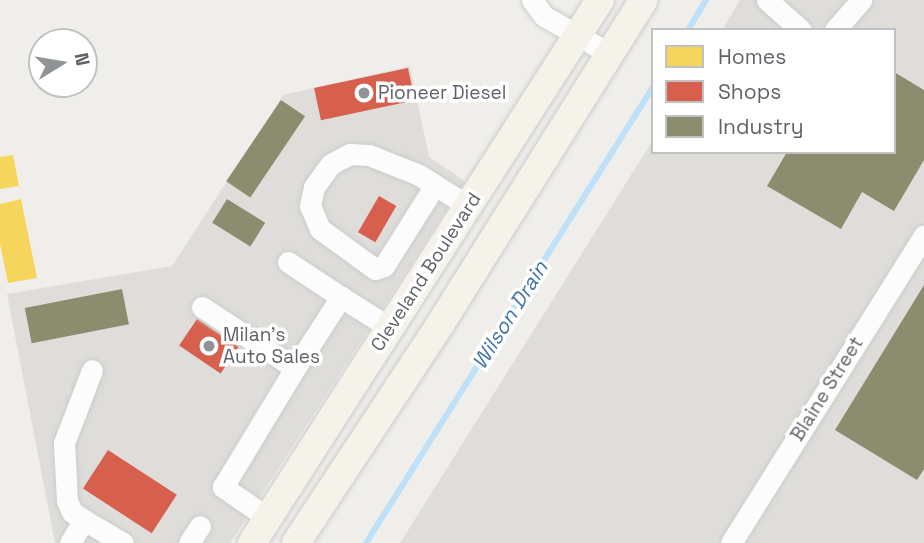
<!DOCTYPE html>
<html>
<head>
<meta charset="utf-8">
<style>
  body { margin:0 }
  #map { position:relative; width:924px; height:543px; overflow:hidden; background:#efeeea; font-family:"Space Grotesk",sans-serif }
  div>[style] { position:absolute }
  .industrial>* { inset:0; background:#dfddda }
  .homes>* { inset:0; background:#f6d55c }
  .shops>* { inset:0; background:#d6604d; transform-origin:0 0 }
  .industry>* { inset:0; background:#8c8c6e; transform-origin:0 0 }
  .stream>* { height:6px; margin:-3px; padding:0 3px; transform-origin:3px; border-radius:3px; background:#bfe0f9 }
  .roads { filter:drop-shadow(0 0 2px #cbcccc) drop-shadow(0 0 2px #cbcccc) }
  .minor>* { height:21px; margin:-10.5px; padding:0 10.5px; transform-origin:10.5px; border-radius:10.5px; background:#fdfcfc }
  .major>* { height:28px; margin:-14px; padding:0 14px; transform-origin:14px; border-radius:14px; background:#f4f2e9 }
  .dots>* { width:19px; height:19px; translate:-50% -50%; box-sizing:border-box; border:4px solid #fff; border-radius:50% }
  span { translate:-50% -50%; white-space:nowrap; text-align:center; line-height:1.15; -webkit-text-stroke:7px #fff; paint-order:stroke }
  .poi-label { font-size:19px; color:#5f6368 }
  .left { translate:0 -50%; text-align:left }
  .street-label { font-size:19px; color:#5f6368 }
  .water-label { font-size:21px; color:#4174aa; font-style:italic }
  .legend { position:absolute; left:651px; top:28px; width:245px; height:126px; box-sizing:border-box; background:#fff; border:2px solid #bfc1c3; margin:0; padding:9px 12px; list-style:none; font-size:21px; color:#5f6368 }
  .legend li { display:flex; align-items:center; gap:14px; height:35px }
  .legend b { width:35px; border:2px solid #bfc1c3 }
  .north { position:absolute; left:28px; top:28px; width:70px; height:70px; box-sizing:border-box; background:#fff; border:2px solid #bfc1c3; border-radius:50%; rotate:79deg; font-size:19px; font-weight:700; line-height:28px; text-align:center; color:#5f6368 }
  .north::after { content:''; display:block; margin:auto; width:24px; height:32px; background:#919496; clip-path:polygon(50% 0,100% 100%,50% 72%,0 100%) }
</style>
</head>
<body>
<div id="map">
  <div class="industrial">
    <i style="clip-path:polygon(740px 0,924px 0,924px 543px,400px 543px,653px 140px,653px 152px,894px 152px,894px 30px,722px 30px)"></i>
    <i style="clip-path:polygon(410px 66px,429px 157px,465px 181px,230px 543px,55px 543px,7px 294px,172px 266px,283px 95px)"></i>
  </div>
  <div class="homes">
    <i style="clip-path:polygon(13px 155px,19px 186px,0 189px,0 157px)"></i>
    <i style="clip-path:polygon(21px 199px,37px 278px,8px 283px,0 244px,0 204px)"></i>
  </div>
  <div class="shops">
    <i style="left:408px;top:68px;width:33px;height:96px;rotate:78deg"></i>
    <i style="left:379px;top:196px;width:20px;height:42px;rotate:30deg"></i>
    <i style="left:197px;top:319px;width:50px;height:32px;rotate:34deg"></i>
    <i style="left:108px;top:450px;width:82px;height:46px;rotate:33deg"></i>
  </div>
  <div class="industry">
    <i style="clip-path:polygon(894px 72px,924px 90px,924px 160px,894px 211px,862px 192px,841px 229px,767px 186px,787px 152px,894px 152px)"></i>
    <i style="left:281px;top:100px;width:29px;height:98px;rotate:34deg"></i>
    <i style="left:227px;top:199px;width:45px;height:28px;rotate:32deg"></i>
    <i style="clip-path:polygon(924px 285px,924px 469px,917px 480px,835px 430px)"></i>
    <i style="left:122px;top:289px;width:36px;height:99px;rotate:79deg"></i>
  </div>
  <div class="stream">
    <i style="left:688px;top:30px;width:35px;rotate:-59deg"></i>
    <i style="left:366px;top:543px;width:539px;rotate:-57.81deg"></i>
  </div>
  <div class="roads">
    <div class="minor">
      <i style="left:532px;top:0;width:20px;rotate:53deg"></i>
      <i style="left:544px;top:16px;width:76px;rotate:29.9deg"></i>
      <i style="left:767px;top:0;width:45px;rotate:41.4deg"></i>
      <i style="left:835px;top:30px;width:40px;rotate:-49deg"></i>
      <i style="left:435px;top:185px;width:96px;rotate:122.2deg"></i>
      <i style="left:384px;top:266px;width:9px;rotate:162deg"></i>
      <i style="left:375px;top:269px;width:68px;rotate:-144deg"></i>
      <i style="left:320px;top:229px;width:25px;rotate:-113deg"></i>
      <i style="left:310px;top:206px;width:19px;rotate:-78deg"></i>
      <i style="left:314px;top:187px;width:29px;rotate:-54deg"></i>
      <i style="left:331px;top:164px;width:21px;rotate:-28deg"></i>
      <i style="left:350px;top:154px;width:19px;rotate:3deg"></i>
      <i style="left:369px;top:155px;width:54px;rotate:21.8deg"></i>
      <i style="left:419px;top:175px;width:58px;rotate:32.3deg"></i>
      <i style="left:288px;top:262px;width:64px;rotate:33.4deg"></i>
      <i style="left:202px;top:307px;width:111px;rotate:33.3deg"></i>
      <i style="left:268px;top:518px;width:55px;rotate:-145.4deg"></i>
      <i style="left:223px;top:487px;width:139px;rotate:-58.8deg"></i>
      <i style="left:295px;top:368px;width:85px;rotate:-57.1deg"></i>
      <i style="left:341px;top:297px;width:58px;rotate:32.3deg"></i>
      <i style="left:84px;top:520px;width:14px;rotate:-146deg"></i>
      <i style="left:72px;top:512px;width:13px;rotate:-113deg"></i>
      <i style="left:67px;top:500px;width:57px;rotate:-93deg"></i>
      <i style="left:64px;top:443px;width:78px;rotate:-69deg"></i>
      <i style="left:70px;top:543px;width:27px;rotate:-59deg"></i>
      <i style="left:84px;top:520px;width:45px;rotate:30.5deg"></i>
      <i style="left:189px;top:543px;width:20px;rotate:-57deg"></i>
      <i style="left:731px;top:543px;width:363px;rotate:-57.9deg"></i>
    </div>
    <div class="major">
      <i style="left:252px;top:543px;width:645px;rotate:-57.34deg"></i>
      <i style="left:296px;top:543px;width:263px;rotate:-56.6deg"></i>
      <i style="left:441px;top:323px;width:381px;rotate:-57.9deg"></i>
    </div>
  </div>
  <div class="dots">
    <i style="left:364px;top:93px;background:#919496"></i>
    <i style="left:209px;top:346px;background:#919496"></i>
  </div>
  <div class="poi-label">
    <span class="left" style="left:378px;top:93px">Pioneer Diesel</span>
    <span class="left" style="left:223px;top:346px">Milan's<br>Auto Sales</span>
  </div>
  <div class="street-label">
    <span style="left:426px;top:272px;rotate:-57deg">Cleveland Boulevard</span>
    <span style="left:827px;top:389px;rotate:-58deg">Blaine Street</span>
  </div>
  <div class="water-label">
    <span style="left:510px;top:315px;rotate:-58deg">Wilson Drain</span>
  </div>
  <ul class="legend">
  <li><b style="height:19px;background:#f6d55c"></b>Homes</li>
  <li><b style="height:19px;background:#d6604d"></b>Shops</li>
  <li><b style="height:19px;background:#8c8c6e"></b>Industry</li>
  </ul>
  <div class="north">N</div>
</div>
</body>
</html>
